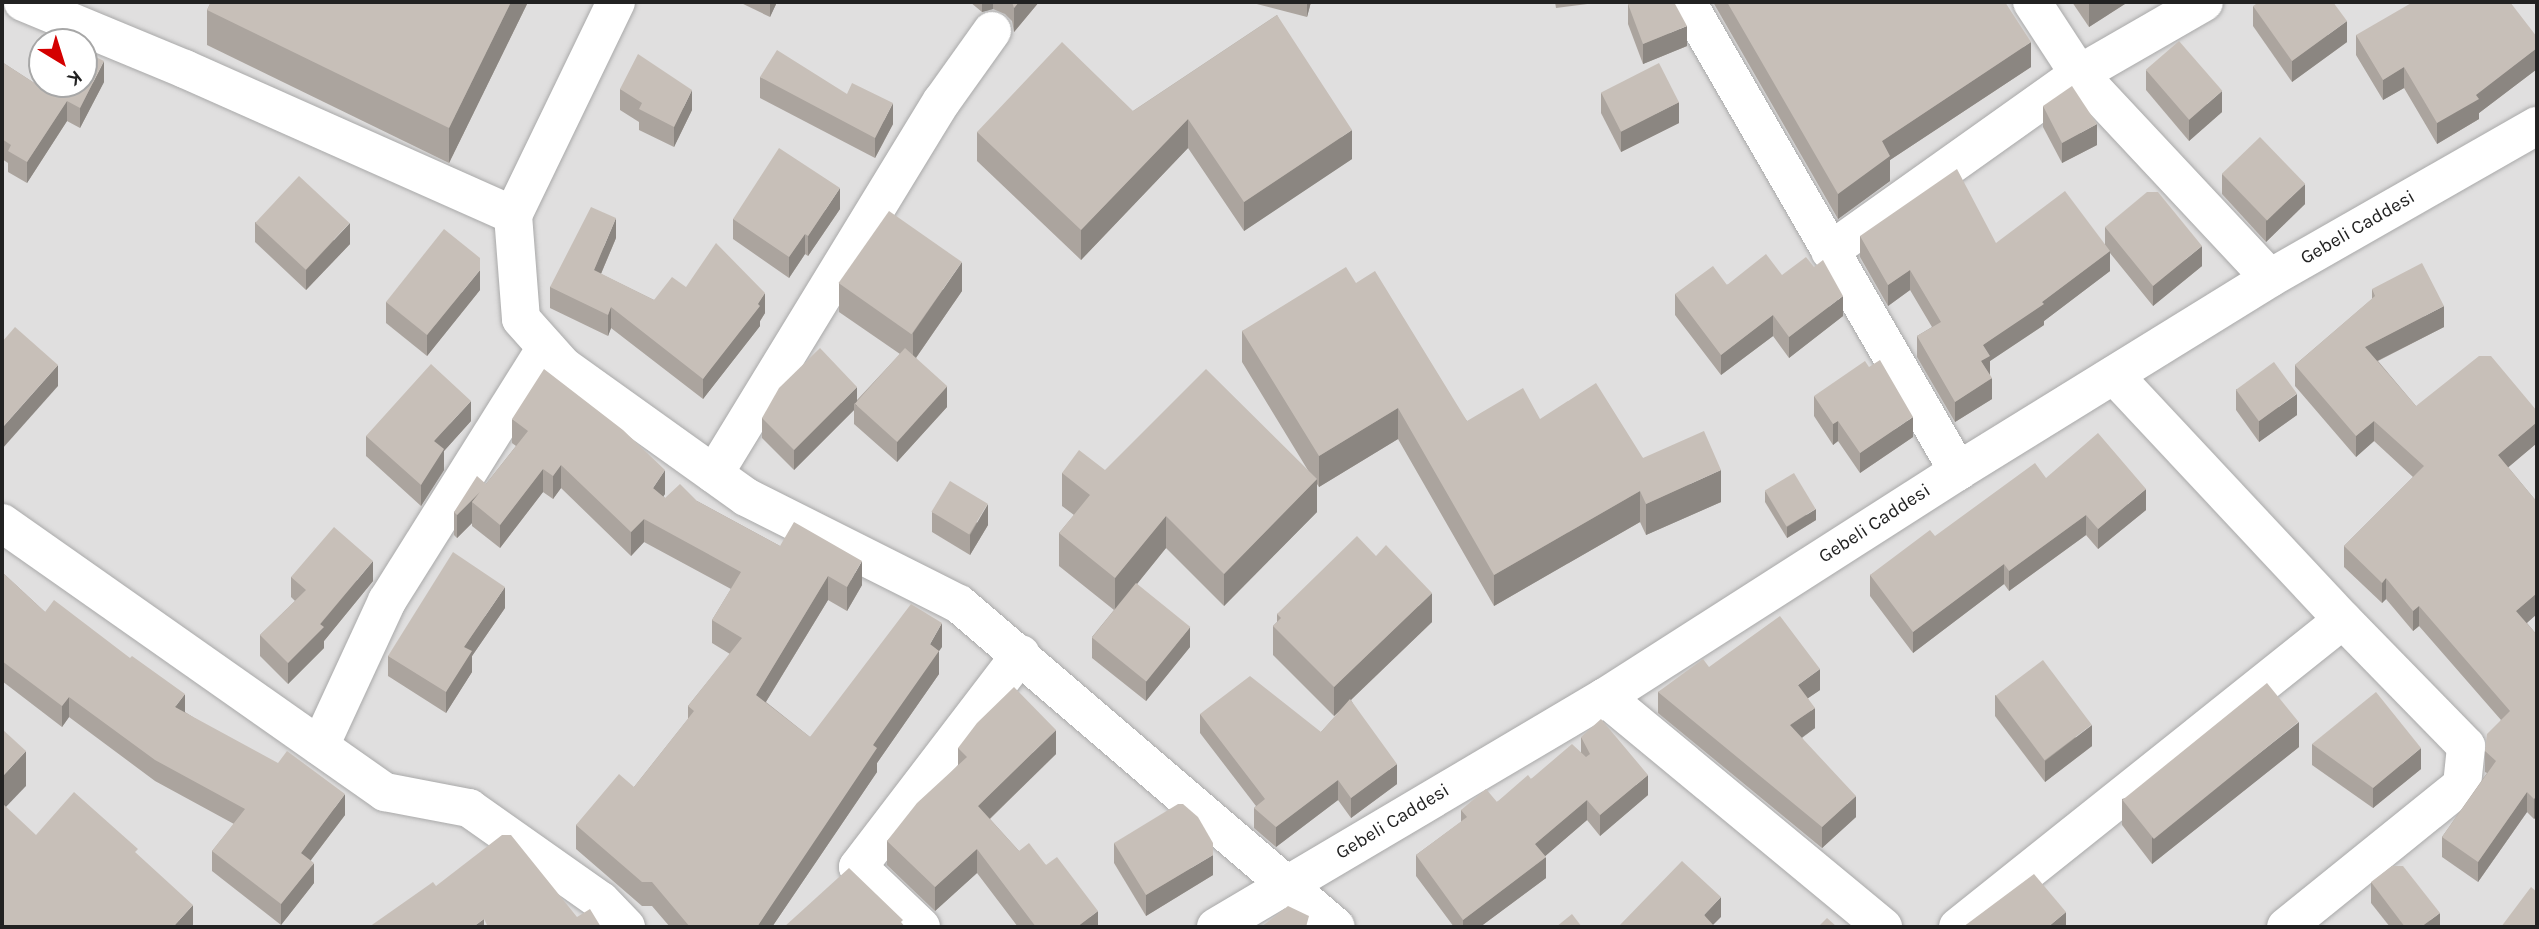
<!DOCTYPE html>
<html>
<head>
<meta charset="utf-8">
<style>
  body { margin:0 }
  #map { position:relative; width:2539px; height:929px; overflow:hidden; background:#f2efe9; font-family:Karla,sans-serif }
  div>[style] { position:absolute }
  .residential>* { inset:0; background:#e0dfdf }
  .roads { filter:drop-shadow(0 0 2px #a9a9a9) drop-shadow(0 0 2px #a9a9a9) }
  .minor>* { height:38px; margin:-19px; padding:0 19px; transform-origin:19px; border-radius:19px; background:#fff }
  .wall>* { inset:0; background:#aba49e }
  .shaded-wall>* { inset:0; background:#8b8681 }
  .building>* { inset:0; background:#c7bfb8; transform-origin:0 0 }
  span { translate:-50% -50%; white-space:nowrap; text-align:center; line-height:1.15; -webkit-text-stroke:6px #fff; paint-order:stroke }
  .street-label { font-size:19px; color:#222 }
  .frame { position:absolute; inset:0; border:4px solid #222; pointer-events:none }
  .north { position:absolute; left:28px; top:28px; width:70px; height:70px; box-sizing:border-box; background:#fff; border:2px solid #a7a7a7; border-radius:50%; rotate:142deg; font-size:19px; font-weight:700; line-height:28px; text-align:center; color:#222 }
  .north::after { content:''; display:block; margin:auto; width:24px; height:32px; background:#d40000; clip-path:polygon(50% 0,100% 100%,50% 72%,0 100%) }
</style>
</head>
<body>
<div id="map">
  <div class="residential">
    <i style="clip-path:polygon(evenodd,2px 2px,2537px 2px,2537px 927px,2px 927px,2px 2px,42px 42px,84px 42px,84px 84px,42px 84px,42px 42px)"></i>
  </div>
  <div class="roads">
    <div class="minor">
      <i style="left:23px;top:2px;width:175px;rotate:22.5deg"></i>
      <i style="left:185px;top:69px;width:359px;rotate:24deg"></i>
      <i style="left:616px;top:2px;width:237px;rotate:115.8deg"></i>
      <i style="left:513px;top:215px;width:104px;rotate:85.6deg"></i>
      <i style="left:521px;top:319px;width:63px;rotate:48.2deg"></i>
      <i style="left:563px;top:366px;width:225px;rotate:35.6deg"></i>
      <i style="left:746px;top:497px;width:238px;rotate:26.7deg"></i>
      <i style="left:959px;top:604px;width:496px;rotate:40.6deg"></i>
      <i style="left:1687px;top:2px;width:542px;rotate:59.98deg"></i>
      <i style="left:2032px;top:2px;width:86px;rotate:56.9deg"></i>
      <i style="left:2079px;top:74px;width:279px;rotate:46.9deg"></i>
      <i style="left:1830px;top:251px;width:305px;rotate:-35.4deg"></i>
      <i style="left:2079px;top:74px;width:144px;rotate:-29.9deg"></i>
      <i style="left:714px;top:474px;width:437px;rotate:-58.6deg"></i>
      <i style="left:942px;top:101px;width:86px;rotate:-54.5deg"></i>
      <i style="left:2px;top:523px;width:468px;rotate:35.1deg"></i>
      <i style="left:385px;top:792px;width:86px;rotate:10.8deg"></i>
      <i style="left:469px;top:808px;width:161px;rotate:35.2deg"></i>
      <i style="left:601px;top:901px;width:36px;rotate:46deg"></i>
      <i style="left:1605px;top:697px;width:361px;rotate:39.6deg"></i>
      <i style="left:320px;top:746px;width:160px;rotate:-65.2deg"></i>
      <i style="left:387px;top:601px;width:299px;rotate:-57.9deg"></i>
      <i style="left:921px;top:927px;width:87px;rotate:-136.4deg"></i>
      <i style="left:858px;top:867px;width:268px;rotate:-52.6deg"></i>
      <i style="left:1216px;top:927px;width:452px;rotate:-30.6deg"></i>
      <i style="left:1605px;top:697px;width:419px;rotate:-32.6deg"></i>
      <i style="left:1958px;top:471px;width:367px;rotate:-31.7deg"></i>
      <i style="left:2270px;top:278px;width:307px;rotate:-29.7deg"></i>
      <i style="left:1958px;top:927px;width:492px;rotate:-38.6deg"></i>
      <i style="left:2343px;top:620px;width:335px;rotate:-133.1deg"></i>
      <i style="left:2286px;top:927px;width:226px;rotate:-38.9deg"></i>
      <i style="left:2462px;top:785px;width:39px;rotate:-84deg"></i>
      <i style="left:2466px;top:746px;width:176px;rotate:-134.3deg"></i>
    </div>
  </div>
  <div class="wall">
    <i style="clip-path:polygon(211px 2px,528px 2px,449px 163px,207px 45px,207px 10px)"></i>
    <i style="clip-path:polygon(739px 2px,777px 2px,770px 17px)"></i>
    <i style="clip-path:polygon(970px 2px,1039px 2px,1014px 32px,1012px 21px,1005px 14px,993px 9px,982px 12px)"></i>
    <i style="clip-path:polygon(1249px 2px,1311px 2px,1307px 17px)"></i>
    <i style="clip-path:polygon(1555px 2px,1603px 2px,1556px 8px)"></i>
    <i style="clip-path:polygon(1713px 2px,2005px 2px,2031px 67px,1890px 160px,1890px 181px,1838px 219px)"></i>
    <i style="clip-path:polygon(2072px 2px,2128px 2px,2089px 27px)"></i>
    <i style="clip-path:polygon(1628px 4px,1687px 46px,1643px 64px,1628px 24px)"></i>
    <i style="clip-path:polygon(2253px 6px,2347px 42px,2292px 82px,2253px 26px)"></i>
    <i style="clip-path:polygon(1277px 15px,1352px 159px,1244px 231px,1188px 148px,1081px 260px,977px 161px,977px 132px,1133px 111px)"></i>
    <i style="clip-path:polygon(2356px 35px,2537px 37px,2537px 69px,2479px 113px,2479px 119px,2437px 144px,2404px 88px,2383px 100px,2356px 55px)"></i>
    <i style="clip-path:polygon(2px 62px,42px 88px,104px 82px,80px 128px,67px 121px,27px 183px,8px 172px,8px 163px,2px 159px)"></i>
    <i style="clip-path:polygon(2146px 70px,2222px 112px,2189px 141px,2146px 90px)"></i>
    <i style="clip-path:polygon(760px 77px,893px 124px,875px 158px,760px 98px)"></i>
    <i style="clip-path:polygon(620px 89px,692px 110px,674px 147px,639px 130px,639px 122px,620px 110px)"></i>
    <i style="clip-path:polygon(1601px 93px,1679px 123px,1621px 152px,1601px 113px)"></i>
    <i style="clip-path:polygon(2043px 106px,2097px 145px,2062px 163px,2043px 127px)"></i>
    <i style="clip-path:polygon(2222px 174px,2305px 204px,2266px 242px,2222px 194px)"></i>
    <i style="clip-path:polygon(840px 209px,808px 256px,805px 254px,789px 278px,733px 239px,733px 219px)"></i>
    <i style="clip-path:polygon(255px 222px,350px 244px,306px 290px,255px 242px)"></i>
    <i style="clip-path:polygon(2105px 227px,2202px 266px,2153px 306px,2110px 253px,2110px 271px,2044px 321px,2044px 325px,1990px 361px,1990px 375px,1992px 399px,1955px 422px,1917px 357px,1917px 336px,1932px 327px,1910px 290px,1888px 306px,1860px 257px,1860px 236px,1996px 243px,2105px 244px)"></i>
    <i style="clip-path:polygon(616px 238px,601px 274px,654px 300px,686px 287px,765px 313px,760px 321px,760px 326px,703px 399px,611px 328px,608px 336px,550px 308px,550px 287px)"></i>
    <i style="clip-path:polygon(1782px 275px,1843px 316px,1789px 358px,1773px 336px,1721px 375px,1675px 315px,1675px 294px)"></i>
    <i style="clip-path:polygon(839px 283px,962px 291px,916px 358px,947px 407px,897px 462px,854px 424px,854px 410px,794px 470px,762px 438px,762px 418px,857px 400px,900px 354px,839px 312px)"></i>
    <i style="clip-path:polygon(1356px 283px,1467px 421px,1540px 419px,1643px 458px,1721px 502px,1646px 535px,1640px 522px,1494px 606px,1398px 439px,1319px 487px,1317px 484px,1317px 512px,1224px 606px,1166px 548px,1137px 584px,1190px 647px,1146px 701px,1092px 658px,1092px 637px,1114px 610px,1059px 566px,1059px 533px,1074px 515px,1062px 506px,1062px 473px,1309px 472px,1242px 362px,1242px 331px)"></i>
    <i style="clip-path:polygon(2372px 289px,2444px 327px,2378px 361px,2416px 406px,2537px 411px,2537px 443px,2508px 467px,2537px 502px,2537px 614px,2527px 623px,2537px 635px,2537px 816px,2534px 819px,2527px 812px,2478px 882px,2442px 857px,2442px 837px,2487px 773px,2485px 772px,2485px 751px,2501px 720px,2419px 626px,2413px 631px,2386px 599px,2382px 603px,2344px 567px,2344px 546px,2413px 477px,2374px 441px,2356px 457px,2295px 386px,2295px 365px,2372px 299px)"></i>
    <i style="clip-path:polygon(480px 290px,427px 356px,386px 323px,386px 302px)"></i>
    <i style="clip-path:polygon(2236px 389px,2297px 415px,2259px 442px,2236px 410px)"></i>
    <i style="clip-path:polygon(1814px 396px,1913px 437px,1860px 473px,1838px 441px,1833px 445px,1814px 416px)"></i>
    <i style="clip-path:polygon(512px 419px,665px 494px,663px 496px,665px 498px,697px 501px,780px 546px,862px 585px,847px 611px,828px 600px,766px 702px,810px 737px,942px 647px,939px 651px,939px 674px,877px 763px,877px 772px,772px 927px,670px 927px,652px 906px,642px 906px,576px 849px,576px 825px,634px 787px,688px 719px,688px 706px,730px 654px,712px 643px,712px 620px,731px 589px,644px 542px,631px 556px,561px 488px,553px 499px,543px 492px,500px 548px,472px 526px,472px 523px,457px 538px,454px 535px,454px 512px,486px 484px,516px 446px,512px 443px)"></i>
    <i style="clip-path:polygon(471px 421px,444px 451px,444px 470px,421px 506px,366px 456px,366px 436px)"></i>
    <i style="clip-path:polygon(2046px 478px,2146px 510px,2098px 549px,2086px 535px,2009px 591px,2004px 584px,1913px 653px,1870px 596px,1870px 575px)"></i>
    <i style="clip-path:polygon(1765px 491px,1816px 520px,1787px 538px,1765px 502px)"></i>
    <i style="clip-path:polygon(932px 512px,988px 525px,970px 555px,932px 532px)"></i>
    <i style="clip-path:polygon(1376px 556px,1432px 622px,1351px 700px,1397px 784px,1351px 818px,1338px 800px,1276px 847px,1254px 828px,1254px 808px,1256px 806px,1200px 733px,1200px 714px,1321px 732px,1340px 711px,1334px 716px,1273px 655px,1273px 626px,1277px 622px,1277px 614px)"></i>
    <i style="clip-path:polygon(2px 572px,45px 612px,185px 712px,345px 815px,311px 860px,314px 883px,281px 925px,212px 871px,212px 851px,234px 824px,155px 781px,69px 717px,62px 727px,2px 681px)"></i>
    <i style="clip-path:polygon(291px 577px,373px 581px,324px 641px,324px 648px,288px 684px,260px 656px,260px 635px,295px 601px,291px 597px)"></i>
    <i style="clip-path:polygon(505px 608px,472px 656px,472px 672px,446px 713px,388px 676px,388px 656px)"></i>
    <i style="clip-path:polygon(1709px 667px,1820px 690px,1808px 698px,1815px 728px,1802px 738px,1856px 817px,1822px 848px,1658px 713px,1658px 692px)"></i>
    <i style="clip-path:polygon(1995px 695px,2092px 746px,2045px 782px,1995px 716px)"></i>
    <i style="clip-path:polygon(1581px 737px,1648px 795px,1600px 836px,1587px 820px,1545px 856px,1546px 878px,1480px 927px,1454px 927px,1416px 876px,1416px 855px,1461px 822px,1461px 810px,1497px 802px,1531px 779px,1581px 752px)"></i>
    <i style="clip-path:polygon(2312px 744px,2421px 769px,2373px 808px,2312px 765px)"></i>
    <i style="clip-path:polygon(2299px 747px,2152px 864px,2122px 825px,2122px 799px)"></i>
    <i style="clip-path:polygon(958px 748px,1056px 754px,990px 819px,1019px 851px,1046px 865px,1098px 927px,1018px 927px,977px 873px,935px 911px,887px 865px,887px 841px,958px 765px)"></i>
    <i style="clip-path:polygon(1114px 843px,1213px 875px,1146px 916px,1114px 863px)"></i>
    <i style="clip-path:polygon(2371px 882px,2440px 927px,2390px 927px,2371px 903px)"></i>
  </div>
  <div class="shaded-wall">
    <i style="clip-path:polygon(511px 2px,528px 2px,449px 163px,449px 128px)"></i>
    <i style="clip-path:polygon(770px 2px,777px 2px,770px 17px)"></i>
    <i style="clip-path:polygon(982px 2px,993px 2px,993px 9px,982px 12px)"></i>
    <i style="clip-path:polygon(1019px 2px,1039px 2px,1014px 32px,1014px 8px)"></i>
    <i style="clip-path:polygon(1307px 2px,1311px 2px,1307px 17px)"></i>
    <i style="clip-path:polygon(2089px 2px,2128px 2px,2089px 27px)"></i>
    <i style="clip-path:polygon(2347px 21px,2347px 42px,2292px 82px,2292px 61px)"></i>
    <i style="clip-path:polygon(1687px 26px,1687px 46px,1643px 64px,1643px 44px)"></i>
    <i style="clip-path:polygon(2031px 42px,2031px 67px,1890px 160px,1890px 181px,1838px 219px,1838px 194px,1882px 141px)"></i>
    <i style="clip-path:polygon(2537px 48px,2537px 69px,2479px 113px,2479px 119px,2437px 144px,2437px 123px)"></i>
    <i style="clip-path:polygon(104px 61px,104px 82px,80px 128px,80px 108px)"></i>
    <i style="clip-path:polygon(2404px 67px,2404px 88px,2383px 100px,2383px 80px)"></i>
    <i style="clip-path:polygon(692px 90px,692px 110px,674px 147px,674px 127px)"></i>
    <i style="clip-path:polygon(2222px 91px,2222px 112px,2189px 141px,2189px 120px)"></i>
    <i style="clip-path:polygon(67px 101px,67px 121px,27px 183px,27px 162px)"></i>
    <i style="clip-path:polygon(1679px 102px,1679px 123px,1621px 152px,1621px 131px)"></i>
    <i style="clip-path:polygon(893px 103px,893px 124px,875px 158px,875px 138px)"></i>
    <i style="clip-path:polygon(1188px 119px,1188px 148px,1081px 260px,1081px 230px)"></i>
    <i style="clip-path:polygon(2097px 124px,2097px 145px,2062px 163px,2062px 143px)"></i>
    <i style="clip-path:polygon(1352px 130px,1352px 159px,1244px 231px,1244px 202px)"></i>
    <i style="clip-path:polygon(2305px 184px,2305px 204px,2266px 242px,2266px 221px)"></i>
    <i style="clip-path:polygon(840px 188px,840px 209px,808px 256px,808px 236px)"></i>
    <i style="clip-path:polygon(616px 218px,616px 238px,594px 290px,594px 270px)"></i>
    <i style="clip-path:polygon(350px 223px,350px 244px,306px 290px,306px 270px)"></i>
    <i style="clip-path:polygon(805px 234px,805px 254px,789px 278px,789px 257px)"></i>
    <i style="clip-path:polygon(2202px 246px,2202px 266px,2153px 306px,2153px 286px)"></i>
    <i style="clip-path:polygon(2110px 251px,2110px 271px,2044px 321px,2044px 325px,1990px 361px,1990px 376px,1981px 361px,1983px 345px,2042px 302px)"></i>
    <i style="clip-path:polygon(962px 262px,962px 291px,913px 362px,913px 333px)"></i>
    <i style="clip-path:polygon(480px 270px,480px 290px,427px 356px,427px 335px)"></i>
    <i style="clip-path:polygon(1910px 270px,1910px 290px,1888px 306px,1888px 285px)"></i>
    <i style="clip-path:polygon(765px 293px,765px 313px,760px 321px,760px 326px,703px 399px,703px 379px)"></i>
    <i style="clip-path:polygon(1843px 296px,1843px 316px,1789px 358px,1789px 337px)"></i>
    <i style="clip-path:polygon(2444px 306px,2444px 327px,2365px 367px,2365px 347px)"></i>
    <i style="clip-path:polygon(611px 307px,611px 328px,608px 336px,608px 315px)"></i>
    <i style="clip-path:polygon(1773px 315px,1773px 336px,1721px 375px,1721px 355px)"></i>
    <i style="clip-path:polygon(58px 365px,58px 386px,2px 449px,2px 428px)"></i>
    <i style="clip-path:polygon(1992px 378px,1992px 399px,1955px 422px,1955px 402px)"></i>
    <i style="clip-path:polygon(947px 386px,947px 407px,897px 462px,897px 441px)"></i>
    <i style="clip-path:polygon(857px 387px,857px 406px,854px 403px,854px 410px,794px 470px,794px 450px)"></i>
    <i style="clip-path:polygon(2297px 394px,2297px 415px,2259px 442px,2259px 421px)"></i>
    <i style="clip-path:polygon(471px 401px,471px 421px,444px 451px,444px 470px,421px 506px,421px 485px,434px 441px)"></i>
    <i style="clip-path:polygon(1398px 408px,1398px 439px,1319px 487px,1319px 456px)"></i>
    <i style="clip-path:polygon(1913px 417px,1913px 437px,1860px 473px,1860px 453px)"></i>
    <i style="clip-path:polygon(1838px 421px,1838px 441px,1833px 445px,1833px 424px)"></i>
    <i style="clip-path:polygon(2374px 421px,2374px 441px,2356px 457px,2356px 436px)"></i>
    <i style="clip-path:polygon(2537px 422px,2537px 443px,2498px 476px,2498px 455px)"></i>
    <i style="clip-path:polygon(561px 465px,561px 488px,553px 499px,553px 476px)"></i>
    <i style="clip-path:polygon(543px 469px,543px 492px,500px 548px,500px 525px)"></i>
    <i style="clip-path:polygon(665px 470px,665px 494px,653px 512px,653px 488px)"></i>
    <i style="clip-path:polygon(1721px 470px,1721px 502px,1646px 535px,1646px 504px)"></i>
    <i style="clip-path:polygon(1317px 479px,1317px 512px,1224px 606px,1224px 574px)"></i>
    <i style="clip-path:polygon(2146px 489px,2146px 510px,2098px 549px,2098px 529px)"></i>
    <i style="clip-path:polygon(1640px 491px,1640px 522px,1494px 606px,1494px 575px)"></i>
    <i style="clip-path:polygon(480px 492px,472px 502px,472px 523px,457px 538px,457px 515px)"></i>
    <i style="clip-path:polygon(988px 504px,988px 525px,970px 555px,970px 535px)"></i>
    <i style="clip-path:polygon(1816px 509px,1816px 520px,1787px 538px,1787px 527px)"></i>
    <i style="clip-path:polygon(2086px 515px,2086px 535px,2009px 591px,2009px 571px)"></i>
    <i style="clip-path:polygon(1166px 516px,1166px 548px,1115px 611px,1115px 578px)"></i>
    <i style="clip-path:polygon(644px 519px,644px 542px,631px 556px,631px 532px)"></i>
    <i style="clip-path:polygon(373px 561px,373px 581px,324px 641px,324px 648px,288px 684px,288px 663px)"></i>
    <i style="clip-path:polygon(862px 561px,862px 585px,847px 611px,847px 587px)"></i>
    <i style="clip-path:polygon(2004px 564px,2004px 584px,1913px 653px,1913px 632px)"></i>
    <i style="clip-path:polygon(828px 576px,828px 600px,756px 718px,756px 695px)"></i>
    <i style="clip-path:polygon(2386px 578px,2386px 599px,2382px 603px,2382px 583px)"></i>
    <i style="clip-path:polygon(505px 587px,505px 608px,472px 656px,472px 672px,446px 713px,446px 692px,464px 647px)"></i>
    <i style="clip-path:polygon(1432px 593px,1432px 622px,1334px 716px,1334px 687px)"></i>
    <i style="clip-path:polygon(2537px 593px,2537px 614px,2516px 632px,2516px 611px)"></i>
    <i style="clip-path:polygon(2419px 606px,2419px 626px,2413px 631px,2413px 611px)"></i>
    <i style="clip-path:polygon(942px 623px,942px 647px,939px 651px,939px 674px,877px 763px,877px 772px,772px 927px,757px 927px,873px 745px)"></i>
    <i style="clip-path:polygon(1190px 627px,1190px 647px,1146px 701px,1146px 681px)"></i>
    <i style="clip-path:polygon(1820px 669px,1820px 690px,1798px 705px,1798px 685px)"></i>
    <i style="clip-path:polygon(185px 694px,185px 714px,175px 707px)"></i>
    <i style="clip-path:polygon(69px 697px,69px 717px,62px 727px,62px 706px)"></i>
    <i style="clip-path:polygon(1815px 708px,1815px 728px,1790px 746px,1790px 725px)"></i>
    <i style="clip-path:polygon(2299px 722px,2299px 747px,2152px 864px,2152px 838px)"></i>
    <i style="clip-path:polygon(2092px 725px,2092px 746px,2045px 782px,2045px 761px)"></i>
    <i style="clip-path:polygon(1056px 730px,1056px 754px,978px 830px,978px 806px)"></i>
    <i style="clip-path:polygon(2421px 748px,2421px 769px,2373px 808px,2373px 788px)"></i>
    <i style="clip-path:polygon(26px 751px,26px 786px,2px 811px,2px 777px)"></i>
    <i style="clip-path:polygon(1397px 764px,1397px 784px,1351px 818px,1351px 798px)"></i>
    <i style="clip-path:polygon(1648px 775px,1648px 795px,1600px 836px,1600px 815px)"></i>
    <i style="clip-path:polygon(1338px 780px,1338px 800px,1276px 847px,1276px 827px)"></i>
    <i style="clip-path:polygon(2527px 792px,2527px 812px,2478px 882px,2478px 862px)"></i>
    <i style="clip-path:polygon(345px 794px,345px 815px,301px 873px,301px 853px)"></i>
    <i style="clip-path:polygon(2537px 795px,2537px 816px,2534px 819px,2534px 799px)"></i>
    <i style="clip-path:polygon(1856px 796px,1856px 817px,1822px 848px,1822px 827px)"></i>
    <i style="clip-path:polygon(1587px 800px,1587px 820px,1535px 865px,1535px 844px)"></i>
    <i style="clip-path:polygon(977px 849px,977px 873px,935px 911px,935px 887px)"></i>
    <i style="clip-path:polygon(1213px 855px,1213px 875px,1146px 916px,1146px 895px)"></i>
    <i style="clip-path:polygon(1546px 857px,1546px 878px,1480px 927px,1463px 927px,1463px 920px)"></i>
    <i style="clip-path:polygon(314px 863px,314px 883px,281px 925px,281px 904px)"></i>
    <i style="clip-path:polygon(1721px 897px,1721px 917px,1711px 927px,1704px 915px)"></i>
    <i style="clip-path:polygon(193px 905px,193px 927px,173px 927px)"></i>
    <i style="clip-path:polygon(1098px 911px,1098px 927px,1077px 927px)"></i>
    <i style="clip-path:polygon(2066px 912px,2066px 927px,2048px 927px)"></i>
    <i style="clip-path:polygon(2440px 913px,2440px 927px,2421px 927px)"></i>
    <i style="clip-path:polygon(484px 919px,484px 927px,473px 927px)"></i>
  </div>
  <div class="building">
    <i style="clip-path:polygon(211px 2px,511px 2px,449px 128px,207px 10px)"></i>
    <i style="clip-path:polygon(1012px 2px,1019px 2px,1014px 8px)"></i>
    <i style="clip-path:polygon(1633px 2px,1674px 2px,1687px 26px,1643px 44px,1628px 4px)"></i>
    <i style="clip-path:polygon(1727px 2px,2005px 2px,2031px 42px,1882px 141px,1890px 156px,1838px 194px)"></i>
    <i style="clip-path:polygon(2259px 2px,2333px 2px,2347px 21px,2292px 61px,2253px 6px)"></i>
    <i style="clip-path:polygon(2413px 2px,2510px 2px,2537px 37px,2537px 48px,2476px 95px,2479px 99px,2437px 123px,2404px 67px,2383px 80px,2356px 35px)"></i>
    <i style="clip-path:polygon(1277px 15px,1352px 130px,1244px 202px,1188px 119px,1081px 230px,977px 132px,1062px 42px,1133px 111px)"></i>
    <i style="left:2179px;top:41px;width:66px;height:44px;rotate:49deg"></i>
    <i style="clip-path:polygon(777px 50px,847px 94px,852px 83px,893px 103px,875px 138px,760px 77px)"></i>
    <i style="clip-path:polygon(84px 51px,104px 61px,80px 108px,67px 101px,27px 162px,8px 151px,11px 145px,2px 139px,2px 62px,42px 88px,44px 84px,84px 84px)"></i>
    <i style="clip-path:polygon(638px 54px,692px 90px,674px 127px,639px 109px,642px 103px,620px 89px)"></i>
    <i style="left:1659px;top:63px;width:44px;height:65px;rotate:63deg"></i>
    <i style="clip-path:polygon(2072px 86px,2097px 124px,2062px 143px,2043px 106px)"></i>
    <i style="left:2260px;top:137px;width:65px;height:53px;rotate:46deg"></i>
    <i style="clip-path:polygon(779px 148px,840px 188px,808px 236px,805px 234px,789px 257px,733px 219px)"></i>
    <i style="clip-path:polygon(1957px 169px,1996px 243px,2065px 191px,2110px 251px,2042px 302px,2044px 304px,1983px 345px,1990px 356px,1981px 361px,1992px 378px,1955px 402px,1917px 336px,1941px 322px,1910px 270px,1888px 285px,1860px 236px)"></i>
    <i style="left:299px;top:176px;width:69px;height:64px;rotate:43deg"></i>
    <i style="clip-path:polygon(2147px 192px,2158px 192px,2202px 246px,2153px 286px,2105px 227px)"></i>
    <i style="clip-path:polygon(591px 207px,616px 218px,594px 270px,654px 300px,672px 277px,686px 287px,716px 243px,765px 293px,758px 304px,760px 306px,703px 379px,611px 307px,608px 315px,550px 287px)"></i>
    <i style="left:889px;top:211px;width:89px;height:88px;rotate:35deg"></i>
    <i style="clip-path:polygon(444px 229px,480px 258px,480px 270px,427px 335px,386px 302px)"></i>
    <i style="clip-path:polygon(1766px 254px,1782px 275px,1806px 257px,1814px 267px,1823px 260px,1843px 296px,1789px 337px,1773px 315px,1721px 355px,1675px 294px,1713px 266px,1727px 285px)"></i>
    <i style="clip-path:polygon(2422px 263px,2444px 306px,2365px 347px,2416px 406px,2479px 356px,2491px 356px,2537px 411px,2537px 422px,2498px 455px,2537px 502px,2537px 593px,2516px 611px,2537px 635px,2537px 795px,2534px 799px,2527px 792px,2478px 862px,2442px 837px,2496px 761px,2485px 751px,2487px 734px,2510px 711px,2419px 606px,2413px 611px,2386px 578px,2382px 583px,2344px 546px,2424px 466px,2374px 421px,2356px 436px,2295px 365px,2375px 296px,2372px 289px)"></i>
    <i style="clip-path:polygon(1346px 267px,1356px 283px,1375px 271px,1467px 421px,1523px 388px,1540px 419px,1596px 383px,1643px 458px,1704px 431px,1721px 470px,1646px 504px,1640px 491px,1494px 575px,1398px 408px,1319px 456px,1242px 331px)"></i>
    <i style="clip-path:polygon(15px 327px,58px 365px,2px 428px,2px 342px)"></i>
    <i style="clip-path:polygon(820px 348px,857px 387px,794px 450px,762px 418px,779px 388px)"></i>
    <i style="left:905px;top:348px;width:57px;height:75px;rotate:42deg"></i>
    <i style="clip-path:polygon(1880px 360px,1913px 417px,1860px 453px,1838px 421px,1833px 424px,1814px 396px,1865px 361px,1869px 367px)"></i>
    <i style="left:2274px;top:362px;width:39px;height:47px;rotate:54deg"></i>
    <i style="clip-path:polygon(431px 364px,471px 401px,434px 441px,444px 449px,421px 485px,366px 436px)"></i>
    <i style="clip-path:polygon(544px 369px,623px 430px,665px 470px,653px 488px,665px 498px,680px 484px,697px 501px,780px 546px,794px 522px,862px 561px,847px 587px,828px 576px,756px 695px,810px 737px,911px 604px,942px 623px,930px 644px,939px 651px,873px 745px,877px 748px,757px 927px,690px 927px,652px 882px,642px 882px,576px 825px,619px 774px,634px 787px,694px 711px,688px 706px,742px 638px,712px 620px,741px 572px,644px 519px,631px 532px,561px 465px,553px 476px,543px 469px,500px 525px,472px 502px,480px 492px,457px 515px,454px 512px,477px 476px,486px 484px,528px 431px,512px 419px)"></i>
    <i style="clip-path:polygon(1206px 369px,1317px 479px,1224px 574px,1166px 516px,1115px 578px,1059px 533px,1090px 495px,1062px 473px,1079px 450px,1105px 470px)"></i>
    <i style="clip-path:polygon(2098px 433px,2146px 489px,2098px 529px,2086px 515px,2009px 571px,2004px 564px,1913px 632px,1870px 575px,1930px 530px,1935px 536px,2035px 463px,2046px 478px)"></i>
    <i style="left:1794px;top:473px;width:42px;height:34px;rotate:59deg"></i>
    <i style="left:950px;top:481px;width:44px;height:36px;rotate:31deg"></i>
    <i style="clip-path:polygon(334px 527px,373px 561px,320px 624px,324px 627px,288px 663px,260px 635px,306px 590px,291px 577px)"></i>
    <i style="clip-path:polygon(1357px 536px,1376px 556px,1386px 545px,1432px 593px,1334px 687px,1273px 626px,1281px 618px,1277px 614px)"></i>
    <i style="clip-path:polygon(453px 552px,505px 587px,464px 647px,472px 651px,446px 692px,388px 656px)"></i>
    <i style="clip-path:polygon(2px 572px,45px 612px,54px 600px,130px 658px,132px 656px,185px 694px,175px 707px,278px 763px,287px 751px,345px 794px,301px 853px,314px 863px,281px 904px,212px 851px,245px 809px,155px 760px,69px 697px,62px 706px,2px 661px)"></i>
    <i style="left:1136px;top:583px;width:70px;height:70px;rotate:39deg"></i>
    <i style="clip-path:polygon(1780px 616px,1820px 669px,1798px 685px,1815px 708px,1790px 725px,1856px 796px,1822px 827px,1658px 692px,1703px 659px,1709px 667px)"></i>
    <i style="left:2043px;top:660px;width:81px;height:59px;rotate:53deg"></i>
    <i style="clip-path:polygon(1250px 676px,1321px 732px,1350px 699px,1397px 764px,1351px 798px,1338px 780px,1276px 827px,1254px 808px,1265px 799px,1200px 714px)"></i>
    <i style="left:2267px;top:683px;width:50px;height:186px;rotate:51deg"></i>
    <i style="clip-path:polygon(1014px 687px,1056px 730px,978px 806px,1019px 851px,1029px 843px,1046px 865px,1057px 857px,1098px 911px,1077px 927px,1036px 927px,977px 849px,935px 887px,887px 841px,917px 803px,967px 757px,958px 748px,977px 723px)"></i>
    <i style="clip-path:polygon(2376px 692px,2421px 748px,2373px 788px,2312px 744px)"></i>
    <i style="clip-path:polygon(1601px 719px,1648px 775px,1600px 815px,1587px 800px,1535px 844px,1546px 857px,1463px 920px,1416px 855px,1467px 817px,1461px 810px,1486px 789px,1497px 802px,1528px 775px,1531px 779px,1572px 744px,1586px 757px,1590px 754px,1581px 737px)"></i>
    <i style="clip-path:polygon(2px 729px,26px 751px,2px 777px)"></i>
    <i style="clip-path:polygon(74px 792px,138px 849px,135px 852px,193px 905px,173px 927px,2px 927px,2px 803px,36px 835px)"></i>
    <i style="clip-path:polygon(1178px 804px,1183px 804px,1198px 817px,1213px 843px,1213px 855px,1146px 895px,1114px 843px)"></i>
    <i style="clip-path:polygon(502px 835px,511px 835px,577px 917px,590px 909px,601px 927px,488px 927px,484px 919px,473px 927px,369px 927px,433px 882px,436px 886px)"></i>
    <i style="clip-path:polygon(1682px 861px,1721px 897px,1704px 915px,1715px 927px,1618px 927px)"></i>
    <i style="clip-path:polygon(2392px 866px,2403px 866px,2440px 913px,2421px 927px,2405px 927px,2371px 882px)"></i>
    <i style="clip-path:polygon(849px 868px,903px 920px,901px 922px,905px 927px,784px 927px)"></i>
    <i style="clip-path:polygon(2034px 874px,2066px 912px,2048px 927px,1963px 927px)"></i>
    <i style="clip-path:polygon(2531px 887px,2537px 892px,2537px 927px,2501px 927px)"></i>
    <i style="clip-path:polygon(1288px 906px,1309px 916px,1306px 927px,1261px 927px)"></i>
    <i style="clip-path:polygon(1572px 914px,1582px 927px,1556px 927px)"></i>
    <i style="clip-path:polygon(1827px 918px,1837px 927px,1818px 927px)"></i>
  </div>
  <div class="street-label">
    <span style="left:2358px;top:228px;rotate:-30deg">Gebeli Caddesi</span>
    <span style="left:1875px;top:524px;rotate:-33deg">Gebeli Caddesi</span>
    <span style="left:1393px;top:822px;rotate:-31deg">Gebeli Caddesi</span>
  </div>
  <div class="frame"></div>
  <div class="north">K</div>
</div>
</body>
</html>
